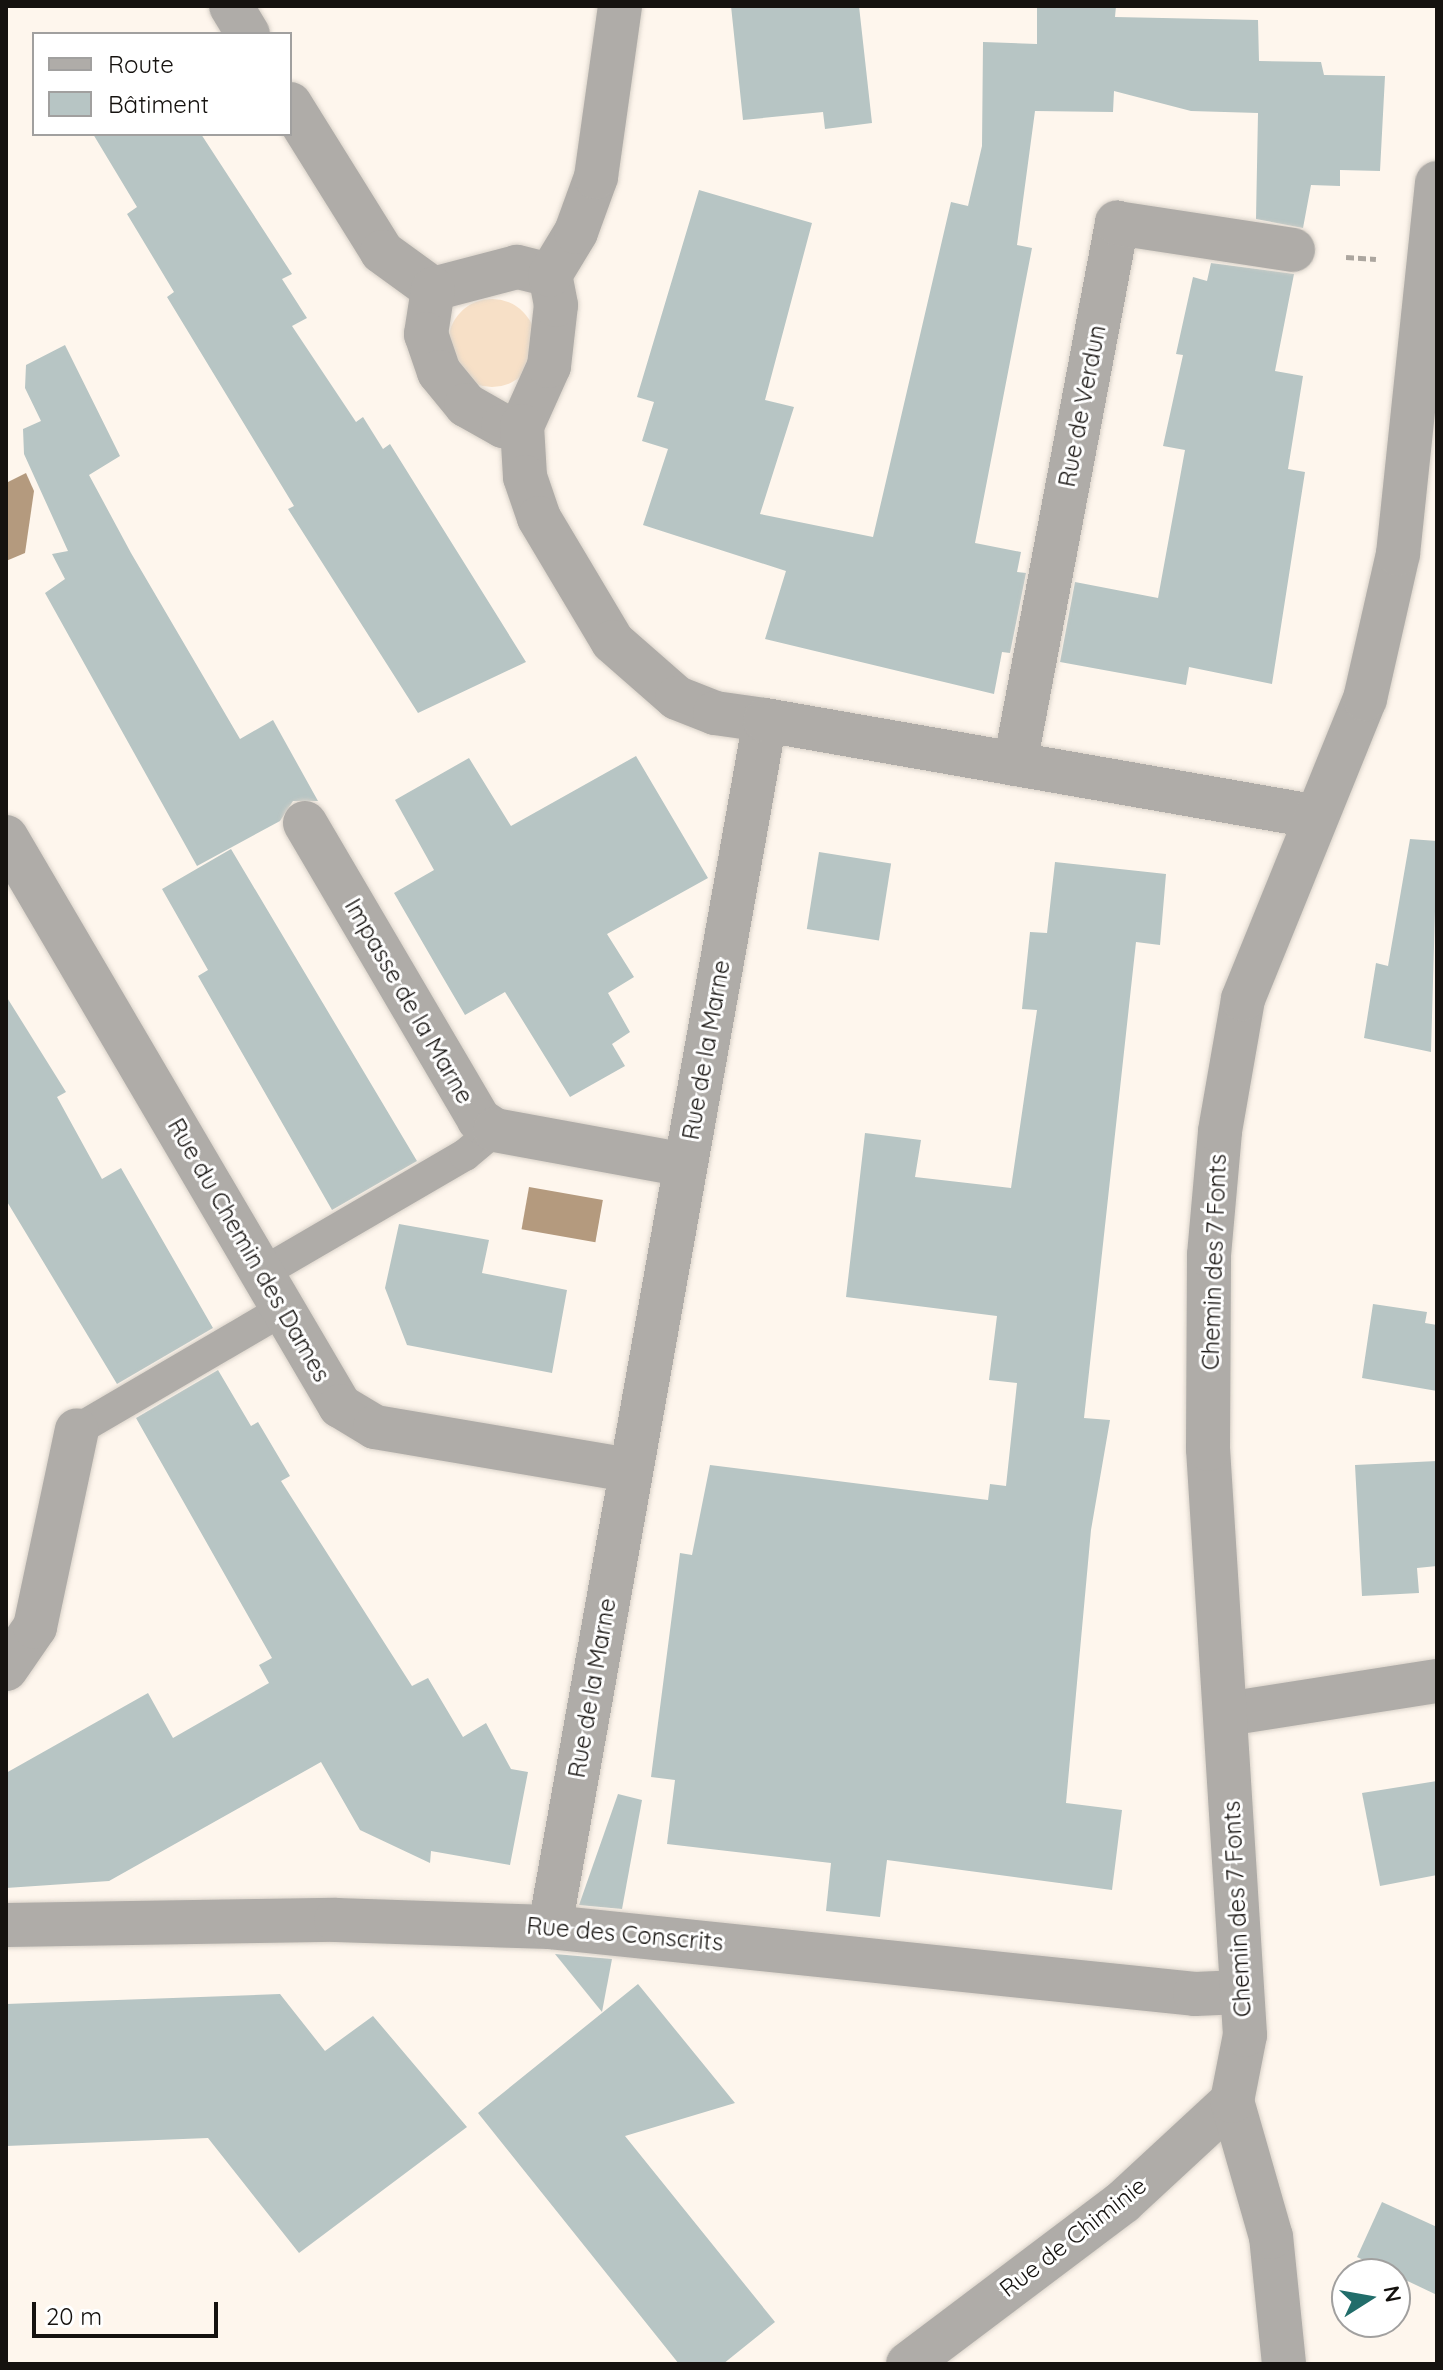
<!DOCTYPE html>
<html>
<head>
<meta charset="utf-8">
<style>
  body { margin:0 }
  #map { position:relative; width:1443px; height:2370px; overflow:hidden; background:#fef6ed; font-family:Quicksand,sans-serif }
  div>[style] { position:absolute }
  .green>* { inset:0; background:#f7e0c7 }
  .round { border-radius:50% }
  .water>* { inset:0; background:#b49a7e; transform-origin:0 0 }
  .building>* { inset:0; background:#b7c5c4; transform-origin:0 0 }
  .path>* { height:5px; margin-top:-2.5px; transform-origin:0; background:repeating-linear-gradient(90deg,#aca69f 0 8px,transparent 0 12px) }
  .roads { filter:drop-shadow(0 0 2px #d9d2c9) drop-shadow(0 0 2px #d9d2c9) }
  .service>* { height:32px; margin:-16px; padding:0 16px; transform-origin:16px; border-radius:16px; background:#afaca8 }
  .minor>* { height:44px; margin:-22px; padding:0 22px; transform-origin:22px; border-radius:22px; background:#afaca8 }
  span { translate:-50% -50%; white-space:nowrap; text-align:center; line-height:1.15; -webkit-text-stroke:6px #fff; paint-order:stroke }
  .street-label { font-size:24px; color:#15120f }
  .frame { position:absolute; inset:0; border:8px solid #15120f; pointer-events:none }
  .legend { position:absolute; left:32px; top:32px; width:260px; height:104px; box-sizing:border-box; background:#fff; border:2px solid #a1a09f; margin:0; padding:10px 14px; list-style:none; font-size:24px; color:#15120f }
  .legend li { display:flex; align-items:center; gap:16px; height:40px }
  .legend b { width:40px; border:2px solid #a1a09f }
  .north { position:absolute; left:1331px; top:2258px; width:80px; height:80px; box-sizing:border-box; background:#fff; border:2px solid #a1a09f; border-radius:50%; rotate:79deg; font-size:22px; font-weight:700; line-height:32px; text-align:center; color:#15120f }
  .north::after { content:''; display:block; margin:auto; width:28px; height:36px; background:#216d6a; clip-path:polygon(50% 0,100% 100%,50% 72%,0 100%) }
  .scale { position:absolute; left:32px; top:2302px; width:186px; height:36px; box-sizing:border-box; border:4px solid #15120f; border-top:0; padding-left:10px; font-size:24px; line-height:28px; white-space:nowrap; color:#15120f; -webkit-text-stroke:6px #fff; paint-order:stroke }
</style>
</head>
<body>
<div id="map">
  <div class="green">
    <i class="round" style="left:448px;top:299px;width:88px;height:88px"></i>
  </div>
  <div class="water">
    <i style="clip-path:polygon(26px 473px,34px 491px,25px 553px,6px 561px,6px 483px)"></i>
    <i style="left:529px;top:1187px;width:75px;height:43px;rotate:10deg"></i>
  </div>
  <div class="building">
    <i style="clip-path:polygon(731px 6px,859px 6px,872px 123px,825px 129px,823px 112px,743px 120px)"></i>
    <i style="clip-path:polygon(1037px 6px,1116px 6px,1115px 17px,1258px 20px,1259px 61px,1321px 62px,1324px 75px,1385px 76px,1380px 171px,1340px 170px,1340px 186px,1311px 185px,1303px 228px,1256px 219px,1258px 113px,1191px 111px,1114px 91px,1113px 112px,1035px 111px,1017px 245px,1032px 248px,975px 543px,1021px 552px,1017px 572px,1026px 573px,1010px 653px,1002px 652px,994px 694px,765px 639px,786px 571px,643px 525px,668px 449px,642px 441px,654px 402px,637px 397px,699px 190px,812px 223px,765px 400px,794px 407px,760px 514px,873px 537px,951px 202px,968px 206px,982px 146px,983px 42px,1037px 44px)"></i>
    <i style="clip-path:polygon(93px 134px,201px 134px,292px 274px,282px 279px,307px 318px,292px 326px,356px 422px,363px 417px,383px 449px,390px 444px,526px 662px,418px 713px,288px 509px,294px 506px,167px 297px,174px 292px,127px 214px,137px 207px)"></i>
    <i style="clip-path:polygon(1211px 263px,1294px 274px,1275px 371px,1303px 376px,1288px 469px,1305px 472px,1272px 684px,1189px 667px,1186px 685px,1060px 662px,1075px 582px,1158px 598px,1185px 450px,1163px 446px,1183px 355px,1176px 354px,1193px 277px,1207px 281px)"></i>
    <i style="clip-path:polygon(65px 345px,120px 456px,89px 475px,131px 553px,240px 739px,273px 720px,318px 801px,293px 801px,280px 821px,197px 866px,45px 593px,65px 579px,52px 554px,68px 551px,24px 454px,23px 429px,41px 421px,25px 388px,26px 365px)"></i>
    <i style="clip-path:polygon(636px 756px,708px 878px,607px 934px,634px 977px,608px 993px,630px 1032px,612px 1044px,625px 1066px,570px 1097px,505px 992px,465px 1015px,438px 969px,394px 893px,434px 870px,395px 800px,469px 758px,511px 826px)"></i>
    <i style="clip-path:polygon(1410px 839px,1437px 841px,1431px 1052px,1364px 1038px,1376px 963px,1388px 966px)"></i>
    <i style="clip-path:polygon(231px 849px,417px 1161px,332px 1210px,198px 976px,208px 970px,162px 889px)"></i>
    <i style="left:819px;top:852px;width:73px;height:78px;rotate:9deg"></i>
    <i style="clip-path:polygon(1055px 862px,1166px 874px,1160px 945px,1136px 942px,1084px 1418px,1110px 1420px,1091px 1530px,1066px 1803px,1122px 1810px,1112px 1890px,887px 1860px,880px 1917px,826px 1911px,831px 1863px,667px 1844px,675px 1780px,651px 1777px,680px 1553px,692px 1555px,710px 1465px,988px 1500px,990px 1484px,1006px 1486px,1017px 1383px,989px 1380px,997px 1316px,846px 1297px,865px 1133px,921px 1140px,915px 1177px,1011px 1188px,1037px 1010px,1022px 1009px,1030px 932px,1047px 933px)"></i>
    <i style="clip-path:polygon(6px 996px,66px 1092px,57px 1097px,102px 1179px,121px 1168px,213px 1328px,117px 1384px,6px 1200px)"></i>
    <i style="clip-path:polygon(399px 1224px,489px 1240px,482px 1273px,567px 1290px,552px 1373px,407px 1345px,385px 1288px)"></i>
    <i style="clip-path:polygon(1373px 1304px,1427px 1312px,1425px 1323px,1437px 1325px,1437px 1391px,1362px 1378px)"></i>
    <i style="clip-path:polygon(218px 1370px,251px 1426px,258px 1422px,290px 1476px,281px 1481px,412px 1686px,428px 1678px,463px 1737px,486px 1723px,511px 1769px,528px 1772px,510px 1865px,431px 1851px,430px 1863px,360px 1830px,321px 1762px,109px 1881px,6px 1888px,6px 1773px,148px 1693px,173px 1738px,269px 1683px,259px 1665px,272px 1658px,136px 1418px)"></i>
    <i style="clip-path:polygon(1437px 1461px,1437px 1566px,1417px 1568px,1419px 1593px,1362px 1596px,1355px 1465px)"></i>
    <i style="clip-path:polygon(1437px 1781px,1437px 1875px,1380px 1886px,1362px 1793px)"></i>
    <i style="clip-path:polygon(618px 1794px,642px 1800px,622px 1909px,579px 1905px)"></i>
    <i style="clip-path:polygon(555px 1954px,612px 1959px,602px 2012px)"></i>
    <i style="clip-path:polygon(638px 1984px,735px 2103px,625px 2136px,775px 2322px,723px 2364px,679px 2364px,478px 2113px)"></i>
    <i style="clip-path:polygon(280px 1994px,325px 2051px,373px 2016px,467px 2127px,299px 2253px,208px 2138px,6px 2146px,6px 2004px)"></i>
    <i style="clip-path:polygon(1382px 2202px,1437px 2227px,1437px 2295px,1357px 2257px)"></i>
  </div>
  <div class="path">
    <i style="left:1346px;top:257px;width:30px;rotate:4deg"></i>
  </div>
  <div class="roads">
    <div class="service">
      <i style="left:262px;top:1273px;width:235px;rotate:-30.2deg"></i>
      <i style="left:465px;top:1155px;width:39px;rotate:-40deg"></i>
      <i style="left:77px;top:1430px;width:240px;rotate:-30.3deg"></i>
    </div>
    <div class="minor">
      <i style="left:231px;top:6px;width:33px;rotate:59deg"></i>
      <i style="left:290px;top:104px;width:174px;rotate:58.1deg"></i>
      <i style="left:382px;top:252px;width:63px;rotate:36deg"></i>
      <i style="left:550px;top:275px;width:34px;rotate:-166deg"></i>
      <i style="left:517px;top:267px;width:87px;rotate:165.3deg"></i>
      <i style="left:433px;top:289px;width:46px;rotate:98.8deg"></i>
      <i style="left:426px;top:334px;width:40px;rotate:71.1deg"></i>
      <i style="left:439px;top:372px;width:43px;rotate:50.7deg"></i>
      <i style="left:466px;top:405px;width:43px;rotate:29.6deg"></i>
      <i style="left:503px;top:426px;width:19px"></i>
      <i style="left:522px;top:426px;width:66px;rotate:-65.8deg"></i>
      <i style="left:549px;top:366px;width:61px;rotate:-83.5deg"></i>
      <i style="left:556px;top:305px;width:31px;rotate:-101deg"></i>
      <i style="left:550px;top:275px;width:50px;rotate:-58.8deg"></i>
      <i style="left:576px;top:232px;width:59px;rotate:-70deg"></i>
      <i style="left:596px;top:177px;width:173px;rotate:-82deg"></i>
      <i style="left:522px;top:426px;width:51px;rotate:86.6deg"></i>
      <i style="left:525px;top:477px;width:43px;rotate:71.1deg"></i>
      <i style="left:539px;top:518px;width:144px;rotate:59.2deg"></i>
      <i style="left:613px;top:642px;width:85px;rotate:41.2deg"></i>
      <i style="left:677px;top:698px;width:41px;rotate:21.5deg"></i>
      <i style="left:715px;top:713px;width:50px;rotate:8deg"></i>
      <i style="left:1015px;top:764px;width:551px;rotate:-79.32deg"></i>
      <i style="left:1117px;top:223px;width:178px;rotate:8.7deg"></i>
      <i style="left:305px;top:823px;width:344px;rotate:59.6deg"></i>
      <i style="left:479px;top:1120px;width:19px;rotate:32deg"></i>
      <i style="left:495px;top:1130px;width:193px;rotate:10.4deg"></i>
      <i style="left:6px;top:837px;width:660px;rotate:59.59deg"></i>
      <i style="left:340px;top:1406px;width:41px;rotate:31deg"></i>
      <i style="left:375px;top:1427px;width:259px;rotate:9.6deg"></i>
      <i style="left:6px;top:1669px;width:51px;rotate:-55.4deg"></i>
      <i style="left:35px;top:1627px;width:201px;rotate:-78deg"></i>
      <i style="left:1226px;top:1714px;width:214px;rotate:-8.9deg"></i>
      <i style="left:6px;top:1925px;width:330px;rotate:-0.9deg"></i>
      <i style="left:336px;top:1920px;width:214px;rotate:1.9deg"></i>
      <i style="left:550px;top:1927px;width:648px;rotate:5.93deg"></i>
      <i style="left:1195px;top:1994px;width:46px;rotate:-2.5deg"></i>
      <i style="left:550px;top:1927px;width:1226px;rotate:-79.9deg"></i>
      <i style="left:765px;top:720px;width:555px;rotate:9.95deg"></i>
      <i style="left:908px;top:2364px;width:269px;rotate:-37deg"></i>
      <i style="left:1123px;top:2202px;width:149px;rotate:-42.8deg"></i>
      <i style="left:1284px;top:2364px;width:128px;rotate:-95.8deg"></i>
      <i style="left:1271px;top:2237px;width:141px;rotate:-106deg"></i>
      <i style="left:1232px;top:2101px;width:67px;rotate:-78.9deg"></i>
      <i style="left:1245px;top:2035px;width:587px;rotate:-93.61deg"></i>
      <i style="left:1208px;top:1449px;width:194px;rotate:-89.7deg"></i>
      <i style="left:1209px;top:1255px;width:124px;rotate:-84.9deg"></i>
      <i style="left:1220px;top:1131px;width:134px;rotate:-80.1deg"></i>
      <i style="left:1243px;top:999px;width:324px;rotate:-67.9deg"></i>
      <i style="left:1365px;top:699px;width:149px;rotate:-77.2deg"></i>
      <i style="left:1398px;top:554px;width:373px;rotate:-84deg"></i>
    </div>
  </div>
  <div class="street-label">
    <span style="left:1082px;top:406px;rotate:-79deg">Rue de Verdun</span>
    <span style="left:409px;top:1001px;rotate:60deg">Impasse de la Marne</span>
    <span style="left:706px;top:1050px;rotate:-80deg">Rue de la Marne</span>
    <span style="left:249px;top:1250px;rotate:60deg">Rue du Chemin des Dames</span>
    <span style="left:1214px;top:1262px;rotate:-88deg">Chemin des 7 Fonts</span>
    <span style="left:592px;top:1688px;rotate:-80deg">Rue de la Marne</span>
    <span style="left:1237px;top:1909px;rotate:-93deg">Chemin des 7 Fonts</span>
    <span style="left:625px;top:1934px;rotate:5deg">Rue des Conscrits</span>
    <span style="left:1073px;top:2237px;rotate:-38deg">Rue de Chiminie</span>
  </div>
  <div class="frame"></div>
  <ul class="legend">
  <li><b style="height:10px;background:#afaca8"></b>Route</li>
  <li><b style="height:22px;background:#b7c5c4"></b>Bâtiment</li>
  </ul>
  <div class="north">N</div>
  <div class="scale">20 m</div>
</div>
</body>
</html>
